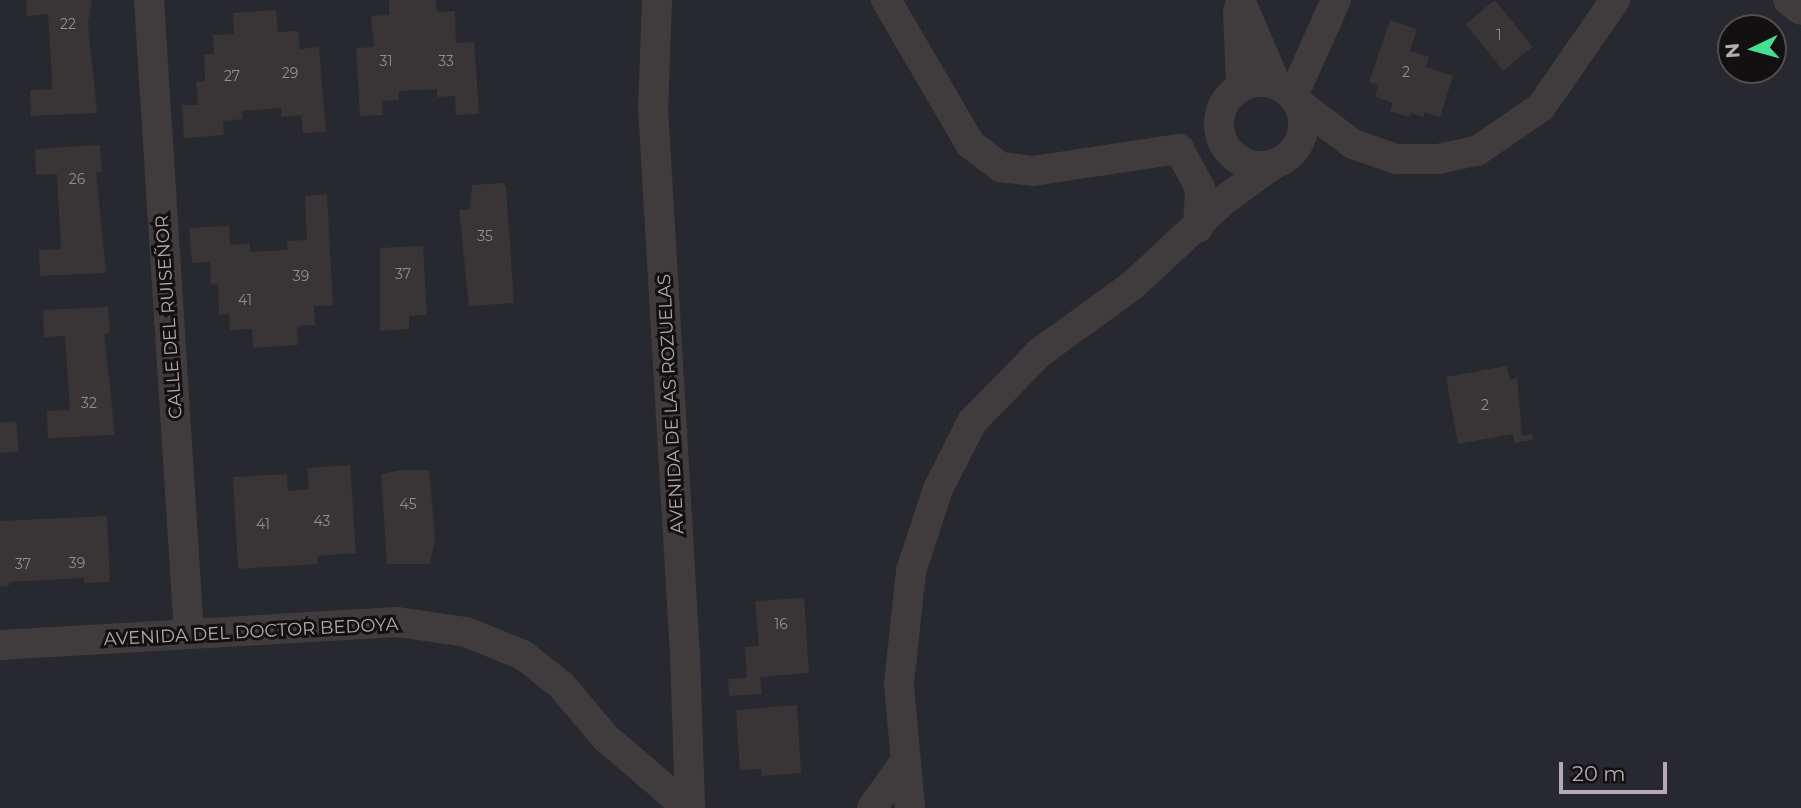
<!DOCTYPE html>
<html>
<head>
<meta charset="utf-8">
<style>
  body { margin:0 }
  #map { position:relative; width:1801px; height:808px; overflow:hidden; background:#171516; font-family:Montserrat,sans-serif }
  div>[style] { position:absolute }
  .green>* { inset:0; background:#282830 }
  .building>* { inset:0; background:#393536; transform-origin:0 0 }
  .minor>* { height:30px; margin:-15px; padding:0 15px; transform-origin:15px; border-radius:15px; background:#403c3d }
  .minor>.ring { margin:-15px; padding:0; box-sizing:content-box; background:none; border:30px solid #403c3d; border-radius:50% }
  span { translate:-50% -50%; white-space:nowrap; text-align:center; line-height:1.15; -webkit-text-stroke:6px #121011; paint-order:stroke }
  .number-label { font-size:14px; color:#978c91 }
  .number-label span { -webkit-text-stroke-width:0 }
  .street-label { font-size:18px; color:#b6a9af }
  .north { position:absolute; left:1717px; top:14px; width:70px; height:70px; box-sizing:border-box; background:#121011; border:2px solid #544d50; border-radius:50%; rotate:265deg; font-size:19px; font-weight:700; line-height:28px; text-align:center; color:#b6a9af }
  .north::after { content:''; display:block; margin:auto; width:24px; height:32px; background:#46de93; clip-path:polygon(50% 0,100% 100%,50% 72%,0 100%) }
  .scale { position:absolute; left:1559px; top:762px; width:108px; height:32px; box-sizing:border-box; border:4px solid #b6a9af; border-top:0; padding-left:9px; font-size:21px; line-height:24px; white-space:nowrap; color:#b6a9af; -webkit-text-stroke:5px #121011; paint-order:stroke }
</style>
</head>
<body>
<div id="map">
  <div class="green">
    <i style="clip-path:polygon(evenodd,0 0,1801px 0,1801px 808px,0 808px,0 0,1731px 28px,1773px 28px,1773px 70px,1731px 70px,1731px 28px)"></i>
  </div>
  <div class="building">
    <i style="clip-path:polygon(26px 0,92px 0,88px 23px,97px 113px,31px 116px,30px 90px,52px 89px,52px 77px,48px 14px,27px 16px)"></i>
    <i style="clip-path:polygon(389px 0,436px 0,437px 12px,455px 11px,456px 43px,474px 42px,479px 114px,456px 115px,455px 96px,437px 97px,437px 89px,399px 91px,399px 100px,382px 101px,383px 115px,360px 116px,356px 48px,374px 47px,371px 16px,389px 15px)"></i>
    <i style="left:1495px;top:0;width:60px;height:38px;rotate:51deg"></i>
    <i style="clip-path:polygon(276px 10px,278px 32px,298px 31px,300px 49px,319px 47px,326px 132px,303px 133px,301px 115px,281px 117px,281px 108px,242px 111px,243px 119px,223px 121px,224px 135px,184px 138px,182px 105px,198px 105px,196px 82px,205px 81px,204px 55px,214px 54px,213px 35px,234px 34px,233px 13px)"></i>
    <i style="clip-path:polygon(1390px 20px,1417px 29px,1410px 51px,1429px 57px,1426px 67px,1453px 76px,1440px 117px,1425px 112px,1423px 117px,1411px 113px,1409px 117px,1390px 111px,1393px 103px,1375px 97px,1378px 85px,1369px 82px)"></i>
    <i style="clip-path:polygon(100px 145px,102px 172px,96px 172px,106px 273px,40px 276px,39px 250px,61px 249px,57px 174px,36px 175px,35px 149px)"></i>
    <i style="clip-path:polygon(502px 183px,506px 187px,514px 303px,469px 306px,459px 210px,470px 209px,472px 185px)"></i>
    <i style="clip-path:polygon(327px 194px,333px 305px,314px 306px,315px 325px,297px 326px,298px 345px,253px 348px,252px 329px,230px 330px,229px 314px,219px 315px,218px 284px,211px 285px,210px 262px,192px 263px,189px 228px,229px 226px,230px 245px,250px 243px,250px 252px,288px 250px,287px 241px,307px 240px,305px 196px)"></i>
    <i style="clip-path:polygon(423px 246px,427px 315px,409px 316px,409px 329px,380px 331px,380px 248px)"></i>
    <i style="clip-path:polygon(108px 307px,110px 333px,104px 334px,115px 435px,48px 438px,47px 411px,70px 410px,65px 336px,44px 337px,43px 310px)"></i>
    <i style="clip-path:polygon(1507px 366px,1510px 380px,1517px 378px,1522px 436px,1532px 434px,1533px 440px,1514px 443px,1513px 434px,1458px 444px,1446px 377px)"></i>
    <i style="clip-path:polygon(16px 421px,19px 451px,0 453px,0 423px)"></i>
    <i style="clip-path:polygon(350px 465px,356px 553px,317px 556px,318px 564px,238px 569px,233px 477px,287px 474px,288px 491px,309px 489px,307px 468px)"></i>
    <i style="clip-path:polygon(402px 470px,429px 470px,435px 538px,430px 564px,387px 564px,381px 474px)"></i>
    <i style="clip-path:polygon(107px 516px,110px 582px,84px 583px,84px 578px,9px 582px,9px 586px,0 587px,0 521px)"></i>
    <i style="clip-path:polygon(804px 598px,809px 673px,760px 677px,762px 694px,729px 696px,728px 679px,747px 678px,745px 647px,759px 646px,755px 601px)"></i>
    <i style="clip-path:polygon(797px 705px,801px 773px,762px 776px,761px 769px,740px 770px,736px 710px)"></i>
  </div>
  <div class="minor">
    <i style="left:149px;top:0;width:635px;rotate:86.39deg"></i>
    <i style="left:657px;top:0;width:107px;rotate:92.1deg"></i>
    <i style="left:653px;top:107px;width:549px;rotate:86.66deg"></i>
    <i style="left:685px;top:655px;width:153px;rotate:88.1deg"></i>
    <i style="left:886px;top:0;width:167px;rotate:59.7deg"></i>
    <i style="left:970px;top:144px;width:38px;rotate:37deg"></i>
    <i style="left:1000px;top:167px;width:33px;rotate:7deg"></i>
    <i style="left:1033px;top:171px;width:148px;rotate:-8.6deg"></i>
    <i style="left:1179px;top:149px;width:44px;rotate:61.7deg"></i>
    <i style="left:1200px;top:188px;width:40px;rotate:92.9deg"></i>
    <i style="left:1240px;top:0;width:91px;rotate:66.8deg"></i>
    <i style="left:1788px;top:0;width:16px;rotate:38deg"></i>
    <i style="left:1238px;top:11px;width:76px;rotate:87.7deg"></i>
    <i class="ring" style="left:1219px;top:82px;width:54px;height:54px"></i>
    <i style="left:1293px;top:96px;width:105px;rotate:-65.9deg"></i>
    <i style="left:1297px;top:102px;width:70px;rotate:36.9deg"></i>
    <i style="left:1353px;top:144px;width:46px;rotate:19.2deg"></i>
    <i style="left:1396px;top:159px;width:42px"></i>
    <i style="left:1438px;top:159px;width:40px;rotate:-12deg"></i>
    <i style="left:1477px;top:151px;width:78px;rotate:-34.5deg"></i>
    <i style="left:1541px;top:107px;width:130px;rotate:-55.3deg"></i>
    <i style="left:0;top:645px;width:398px;rotate:-3.3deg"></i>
    <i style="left:397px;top:622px;width:70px;rotate:8.2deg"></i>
    <i style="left:466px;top:632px;width:61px;rotate:22deg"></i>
    <i style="left:523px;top:655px;width:48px;rotate:38.3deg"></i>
    <i style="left:561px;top:685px;width:70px;rotate:49.7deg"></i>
    <i style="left:606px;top:738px;width:108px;rotate:40.5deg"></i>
    <i style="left:872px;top:808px;width:55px;rotate:-54.6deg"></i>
    <i style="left:910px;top:808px;width:124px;rotate:-95.1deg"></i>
    <i style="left:899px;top:684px;width:114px;rotate:-83.9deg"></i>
    <i style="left:911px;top:571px;width:86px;rotate:-71.8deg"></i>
    <i style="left:938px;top:489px;width:75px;rotate:-63.1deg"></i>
    <i style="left:972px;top:422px;width:96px;rotate:-45.8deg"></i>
    <i style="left:1039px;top:353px;width:116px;rotate:-35.9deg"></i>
    <i style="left:1133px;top:285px;width:125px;rotate:-43deg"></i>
    <i style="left:1224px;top:200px;width:62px;rotate:-35.8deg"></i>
  </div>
  <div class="number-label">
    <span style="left:68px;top:24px">22</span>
    <span style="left:1499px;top:35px">1</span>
    <span style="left:386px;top:61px">31</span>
    <span style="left:446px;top:61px">33</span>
    <span style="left:1406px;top:72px">2</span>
    <span style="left:290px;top:73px">29</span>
    <span style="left:232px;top:76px">27</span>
    <span style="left:77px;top:179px">26</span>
    <span style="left:485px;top:236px">35</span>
    <span style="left:403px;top:274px">37</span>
    <span style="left:301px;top:276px">39</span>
    <span style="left:245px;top:300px">41</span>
    <span style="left:89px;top:403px">32</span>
    <span style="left:1485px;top:405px">2</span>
    <span style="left:408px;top:504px">45</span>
    <span style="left:322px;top:521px">43</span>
    <span style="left:263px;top:524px">41</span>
    <span style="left:77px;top:563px">39</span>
    <span style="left:23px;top:564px">37</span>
    <span style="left:781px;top:624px">16</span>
  </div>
  <div class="street-label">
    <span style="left:169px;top:317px;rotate:-94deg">CALLE DEL RUISEÑOR</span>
    <span style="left:671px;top:404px;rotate:-93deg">AVENIDA DE LAS ROZUELAS</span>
    <span style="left:251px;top:632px;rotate:-3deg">AVENIDA DEL DOCTOR BEDOYA</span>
  </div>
  <div class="north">N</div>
  <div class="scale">20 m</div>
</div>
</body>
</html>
